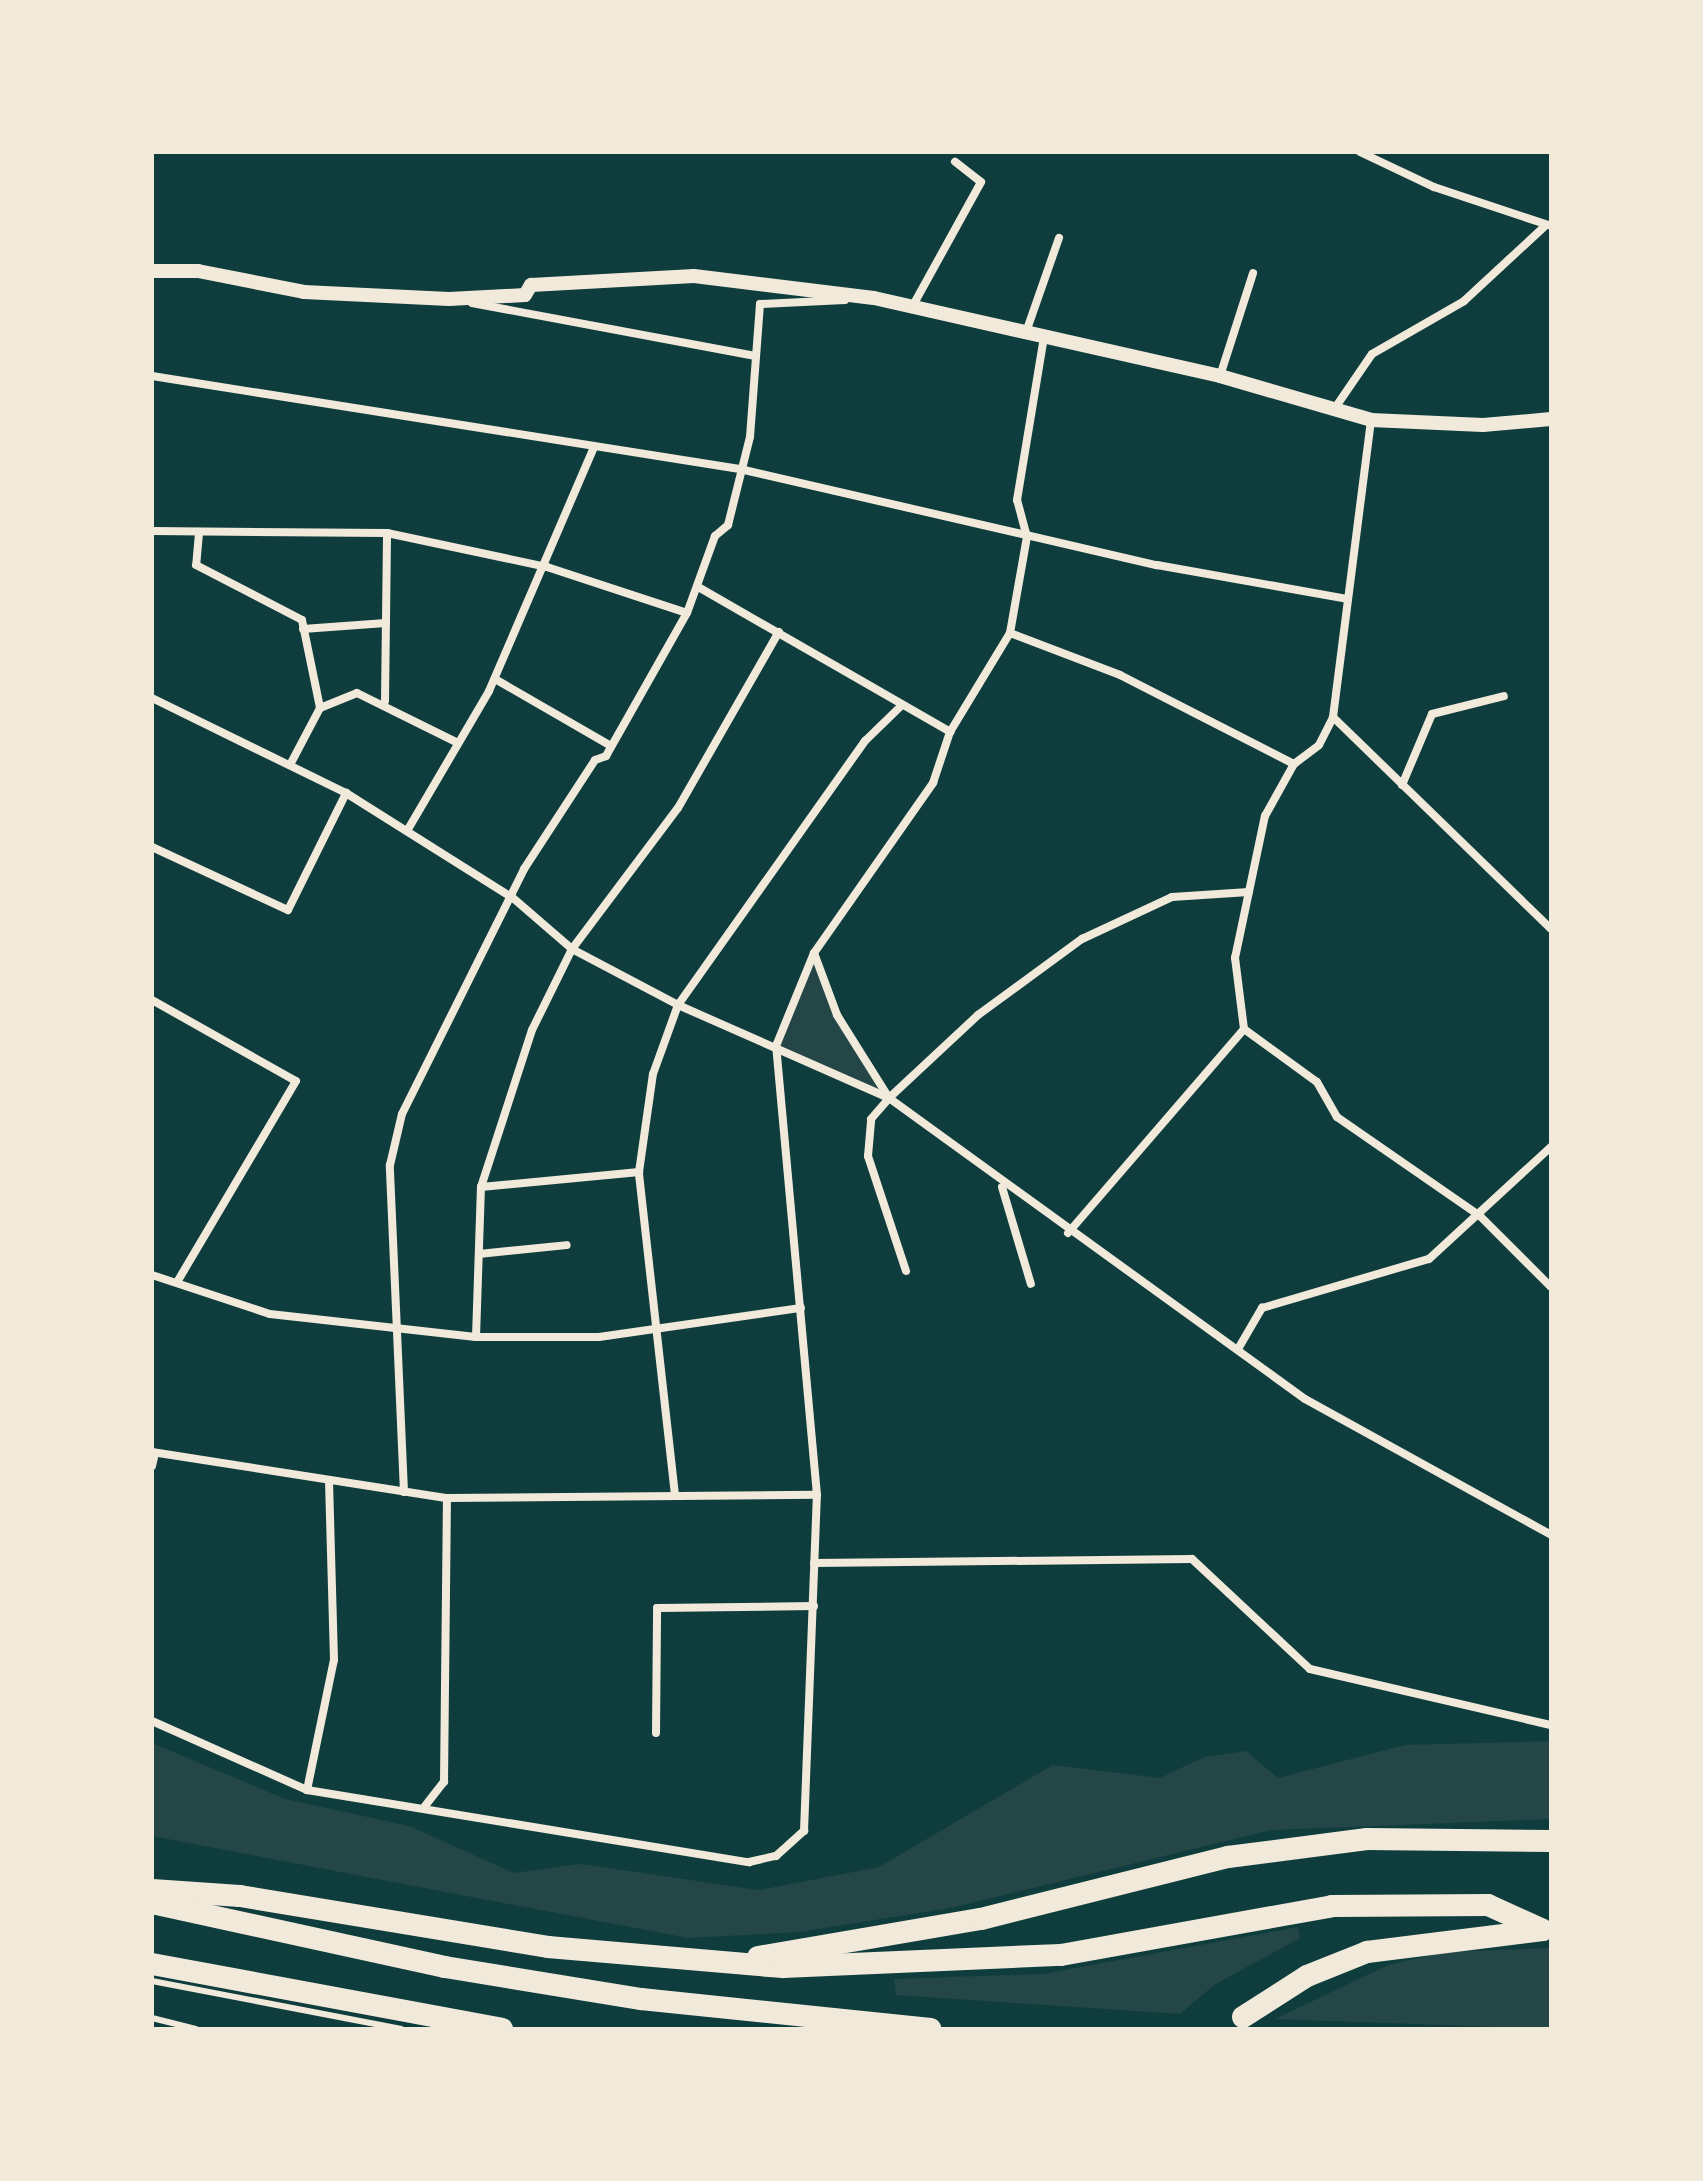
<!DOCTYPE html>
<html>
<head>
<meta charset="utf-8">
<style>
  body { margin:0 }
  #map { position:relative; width:1703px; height:2181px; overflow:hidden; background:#0f3d3e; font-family:Commissioner,sans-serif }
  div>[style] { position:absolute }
  .green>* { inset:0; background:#244646 }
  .service>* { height:6px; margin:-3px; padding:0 3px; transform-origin:3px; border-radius:3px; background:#f1e9da }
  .minor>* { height:8px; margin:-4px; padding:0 4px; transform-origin:4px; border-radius:4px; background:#f1e9da }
  .tertiary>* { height:14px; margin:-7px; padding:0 7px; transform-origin:7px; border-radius:7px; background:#f1e9da }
  .trunk>* { height:22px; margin:-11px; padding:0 11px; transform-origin:11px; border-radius:11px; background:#f1e9da }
  span { translate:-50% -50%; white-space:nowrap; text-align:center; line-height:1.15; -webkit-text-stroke:6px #f1e9da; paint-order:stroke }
  .frame { position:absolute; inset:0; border:154px solid #f1e9da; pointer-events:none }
</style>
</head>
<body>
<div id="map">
  <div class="green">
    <i style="clip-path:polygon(814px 953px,837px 1015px,889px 1098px,776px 1046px)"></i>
    <i style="clip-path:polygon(1551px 1741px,1551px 1819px,1271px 1830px,950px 1908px,799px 1932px,688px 1938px,152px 1836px,152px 1743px,285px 1799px,409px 1826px,514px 1873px,580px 1864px,759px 1890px,879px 1867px,1053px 1765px,1160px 1778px,1204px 1757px,1246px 1751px,1278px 1778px,1405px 1745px)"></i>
    <i style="clip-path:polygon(1298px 1927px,1300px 1938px,1214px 1985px,1180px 2014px,896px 1995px,894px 1979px,1043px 1974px)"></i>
    <i style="clip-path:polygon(1551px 1948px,1551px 2029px,1275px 2019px,1388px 1965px,1444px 1952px)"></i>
  </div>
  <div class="service">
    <i style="left:152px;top:1981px;width:254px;rotate:10.9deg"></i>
    <i style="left:152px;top:2018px;width:45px;rotate:14deg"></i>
  </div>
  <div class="minor">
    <i style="left:1360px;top:152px;width:82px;rotate:25.3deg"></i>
    <i style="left:1434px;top:187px;width:123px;rotate:18.4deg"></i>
    <i style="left:472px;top:303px;width:287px;rotate:10.6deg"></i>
    <i style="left:911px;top:309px;width:145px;rotate:-61.1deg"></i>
    <i style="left:981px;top:182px;width:33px;rotate:-142deg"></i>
    <i style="left:1025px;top:335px;width:103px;rotate:-70.7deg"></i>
    <i style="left:152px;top:376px;width:595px;rotate:8.99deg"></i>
    <i style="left:740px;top:469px;width:428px;rotate:13deg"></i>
    <i style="left:1157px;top:565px;width:193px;rotate:10.1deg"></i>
    <i style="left:1220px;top:376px;width:108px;rotate:-72.2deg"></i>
    <i style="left:1335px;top:408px;width:65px;rotate:-55.6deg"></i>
    <i style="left:1372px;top:354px;width:106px;rotate:-29.9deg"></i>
    <i style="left:1464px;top:301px;width:109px;rotate:-42.8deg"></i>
    <i style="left:152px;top:531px;width:235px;rotate:0.5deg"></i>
    <i style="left:387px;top:533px;width:164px;rotate:12deg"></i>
    <i style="left:547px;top:567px;width:147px;rotate:18.2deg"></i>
    <i style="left:199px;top:533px;width:32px;rotate:95deg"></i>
    <i style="left:196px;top:565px;width:119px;rotate:27.4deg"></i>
    <i style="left:302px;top:620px;width:90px;rotate:78.4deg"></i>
    <i style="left:320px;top:708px;width:64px;rotate:117.8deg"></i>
    <i style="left:700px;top:588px;width:289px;rotate:29.9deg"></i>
    <i style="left:303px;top:629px;width:83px;rotate:-4.1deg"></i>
    <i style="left:1010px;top:633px;width:118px;rotate:20.9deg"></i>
    <i style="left:1120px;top:675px;width:195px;rotate:27.1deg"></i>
    <i style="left:495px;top:679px;width:134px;rotate:30deg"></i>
    <i style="left:152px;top:698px;width:216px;rotate:26.1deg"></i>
    <i style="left:346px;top:793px;width:197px;rotate:32.2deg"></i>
    <i style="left:513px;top:898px;width:78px;rotate:40.8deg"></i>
    <i style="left:572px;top:949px;width:120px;rotate:27.8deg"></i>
    <i style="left:678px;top:1005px;width:231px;rotate:23.8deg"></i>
    <i style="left:889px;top:1098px;width:513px;rotate:35.89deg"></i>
    <i style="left:1305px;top:1399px;width:281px;rotate:28.9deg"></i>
    <i style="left:385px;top:701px;width:168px;rotate:-89.3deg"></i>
    <i style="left:320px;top:708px;width:40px;rotate:-22deg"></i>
    <i style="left:357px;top:693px;width:113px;rotate:26.3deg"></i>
    <i style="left:1333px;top:717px;width:304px;rotate:44.2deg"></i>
    <i style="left:1402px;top:785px;width:77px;rotate:-67.1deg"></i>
    <i style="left:1432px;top:714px;width:74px;rotate:-14deg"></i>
    <i style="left:407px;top:831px;width:162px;rotate:-59.6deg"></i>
    <i style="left:489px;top:691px;width:263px;rotate:-66.7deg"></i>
    <i style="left:152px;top:847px;width:150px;rotate:24.9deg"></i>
    <i style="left:288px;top:910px;width:131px;rotate:-63.6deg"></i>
    <i style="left:814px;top:953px;width:66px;rotate:69.6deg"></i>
    <i style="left:837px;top:1015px;width:98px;rotate:57.9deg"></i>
    <i style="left:152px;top:1000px;width:165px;rotate:29.4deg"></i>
    <i style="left:296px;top:1081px;width:234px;rotate:120.6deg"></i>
    <i style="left:1244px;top:1029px;width:72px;rotate:-97.2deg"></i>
    <i style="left:1235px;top:958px;width:145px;rotate:-78.1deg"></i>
    <i style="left:1265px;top:816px;width:60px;rotate:-60.9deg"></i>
    <i style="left:1294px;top:764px;width:31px;rotate:-37deg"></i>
    <i style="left:1319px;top:745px;width:31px;rotate:-63deg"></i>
    <i style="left:1333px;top:717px;width:299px;rotate:-82.7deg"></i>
    <i style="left:1244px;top:1029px;width:90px;rotate:36deg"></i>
    <i style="left:1317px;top:1082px;width:40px;rotate:60.3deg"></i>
    <i style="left:1337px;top:1117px;width:174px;rotate:34.7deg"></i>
    <i style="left:1480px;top:1216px;width:100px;rotate:45deg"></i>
    <i style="left:481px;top:1187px;width:159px;rotate:-5.4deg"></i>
    <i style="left:1002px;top:1187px;width:101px;rotate:73.4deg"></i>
    <i style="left:1068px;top:1233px;width:269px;rotate:-49.2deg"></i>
    <i style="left:479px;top:1254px;width:88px;rotate:-5.8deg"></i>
    <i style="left:906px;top:1271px;width:121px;rotate:-108.3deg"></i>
    <i style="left:868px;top:1156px;width:37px;rotate:-85deg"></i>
    <i style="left:871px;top:1119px;width:28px;rotate:-49deg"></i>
    <i style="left:889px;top:1098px;width:122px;rotate:-43deg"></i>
    <i style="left:978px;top:1015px;width:129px;rotate:-36.2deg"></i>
    <i style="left:1082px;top:939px;width:99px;rotate:-25deg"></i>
    <i style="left:1172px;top:897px;width:77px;rotate:-3.7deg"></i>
    <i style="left:152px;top:1275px;width:124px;rotate:18.3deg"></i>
    <i style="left:270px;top:1314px;width:207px;rotate:6.4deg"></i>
    <i style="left:476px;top:1337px;width:123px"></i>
    <i style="left:599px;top:1337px;width:204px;rotate:-8.2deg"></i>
    <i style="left:476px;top:1337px;width:150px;rotate:-88.1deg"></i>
    <i style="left:481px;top:1187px;width:165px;rotate:-72deg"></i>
    <i style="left:532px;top:1030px;width:90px;rotate:-63.7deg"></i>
    <i style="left:572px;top:949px;width:176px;rotate:-53.1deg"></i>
    <i style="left:678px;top:808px;width:203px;rotate:-60.2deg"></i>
    <i style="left:1238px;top:1349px;width:48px;rotate:-59.7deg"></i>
    <i style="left:1262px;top:1308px;width:174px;rotate:-16.4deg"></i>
    <i style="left:1429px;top:1259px;width:166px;rotate:-42.6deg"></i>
    <i style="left:152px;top:1452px;width:299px;rotate:8.9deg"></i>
    <i style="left:447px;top:1498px;width:370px;rotate:-0.5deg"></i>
    <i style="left:152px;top:1466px;width:13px;rotate:-77deg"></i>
    <i style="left:404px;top:1492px;width:327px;rotate:-92.5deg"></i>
    <i style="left:390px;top:1165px;width:52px;rotate:-76.8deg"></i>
    <i style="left:402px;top:1114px;width:274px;rotate:-63.5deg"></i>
    <i style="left:524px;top:869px;width:130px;rotate:-56.9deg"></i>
    <i style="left:595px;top:760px;width:12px;rotate:-20deg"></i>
    <i style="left:606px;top:756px;width:164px;rotate:-60.5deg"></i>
    <i style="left:687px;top:613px;width:82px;rotate:-70deg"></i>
    <i style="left:715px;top:536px;width:17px;rotate:-40deg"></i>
    <i style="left:728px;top:525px;width:91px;rotate:-76deg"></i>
    <i style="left:750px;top:437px;width:133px;rotate:-85.7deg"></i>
    <i style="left:760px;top:304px;width:85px;rotate:-2.7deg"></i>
    <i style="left:675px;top:1495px;width:325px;rotate:-96.4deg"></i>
    <i style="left:639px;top:1172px;width:99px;rotate:-81.9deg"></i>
    <i style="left:653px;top:1074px;width:73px;rotate:-70.1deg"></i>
    <i style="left:678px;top:1005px;width:324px;rotate:-54.7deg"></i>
    <i style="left:865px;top:741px;width:52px;rotate:-44.2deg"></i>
    <i style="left:814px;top:1563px;width:378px;rotate:-0.6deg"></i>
    <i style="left:1192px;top:1559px;width:161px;rotate:43deg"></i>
    <i style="left:1310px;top:1669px;width:247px;rotate:13.1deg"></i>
    <i style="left:152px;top:1721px;width:170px;rotate:24deg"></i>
    <i style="left:307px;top:1790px;width:448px;rotate:9.3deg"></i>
    <i style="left:749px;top:1862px;width:28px;rotate:-13deg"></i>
    <i style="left:776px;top:1856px;width:38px;rotate:-42deg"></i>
    <i style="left:804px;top:1831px;width:336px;rotate:-87.8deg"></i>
    <i style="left:817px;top:1495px;width:451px;rotate:-95.2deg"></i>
    <i style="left:776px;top:1046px;width:100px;rotate:-67.8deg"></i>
    <i style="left:814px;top:953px;width:208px;rotate:-55deg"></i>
    <i style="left:933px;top:783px;width:54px;rotate:-71.6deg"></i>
    <i style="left:950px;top:732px;width:116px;rotate:-58.8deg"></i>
    <i style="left:1010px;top:633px;width:97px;rotate:-80deg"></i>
    <i style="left:1027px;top:537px;width:38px;rotate:-105deg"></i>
    <i style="left:1017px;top:500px;width:165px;rotate:-80.6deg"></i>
    <i style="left:656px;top:1733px;width:125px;rotate:-89.5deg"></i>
    <i style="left:657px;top:1608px;width:157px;rotate:-0.7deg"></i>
    <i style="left:307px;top:1790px;width:133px;rotate:-78.3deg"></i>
    <i style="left:334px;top:1660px;width:176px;rotate:-91.6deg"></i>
    <i style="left:425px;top:1806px;width:31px;rotate:-52deg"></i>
    <i style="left:444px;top:1782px;width:284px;rotate:-89.4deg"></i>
  </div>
  <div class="tertiary">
    <i style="left:152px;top:271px;width:46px"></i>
    <i style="left:198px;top:271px;width:108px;rotate:11.2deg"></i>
    <i style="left:304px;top:292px;width:145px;rotate:2.8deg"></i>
    <i style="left:449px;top:299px;width:76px;rotate:-3deg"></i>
    <i style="left:525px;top:295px;width:12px;rotate:-59deg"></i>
    <i style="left:531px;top:285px;width:163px;rotate:-3.2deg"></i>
    <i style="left:694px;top:276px;width:181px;rotate:7deg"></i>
    <i style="left:874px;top:298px;width:355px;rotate:12.7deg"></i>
    <i style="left:1220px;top:376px;width:157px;rotate:16.2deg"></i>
    <i style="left:1371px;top:420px;width:112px;rotate:2.6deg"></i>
    <i style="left:1483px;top:425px;width:68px;rotate:-5deg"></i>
  </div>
  <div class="trunk">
    <i style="left:152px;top:1890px;width:88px;rotate:3.9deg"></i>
    <i style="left:240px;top:1896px;width:312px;rotate:9.4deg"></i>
    <i style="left:548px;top:1947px;width:236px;rotate:4.9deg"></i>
    <i style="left:783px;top:1967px;width:278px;rotate:-2.5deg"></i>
    <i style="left:1061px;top:1955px;width:275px;rotate:-10.2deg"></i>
    <i style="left:1332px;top:1906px;width:156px;rotate:-0.4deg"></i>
    <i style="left:1488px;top:1905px;width:60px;rotate:24.4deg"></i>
    <i style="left:152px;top:1903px;width:300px;rotate:12.3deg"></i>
    <i style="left:445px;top:1967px;width:199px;rotate:9.3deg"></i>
    <i style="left:641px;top:1999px;width:291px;rotate:5.9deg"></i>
    <i style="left:758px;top:1957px;width:226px;rotate:-9.7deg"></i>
    <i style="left:981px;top:1919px;width:255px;rotate:-14.1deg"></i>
    <i style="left:1228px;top:1857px;width:140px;rotate:-7.4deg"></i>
    <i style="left:1367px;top:1839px;width:184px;rotate:0.6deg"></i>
    <i style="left:152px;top:1964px;width:356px;rotate:10.5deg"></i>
    <i style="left:1243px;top:2017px;width:76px;rotate:-32.6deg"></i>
    <i style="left:1307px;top:1976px;width:65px;rotate:-21.8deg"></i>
    <i style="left:1367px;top:1952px;width:177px;rotate:-7.1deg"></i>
  </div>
  <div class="frame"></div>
</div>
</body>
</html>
